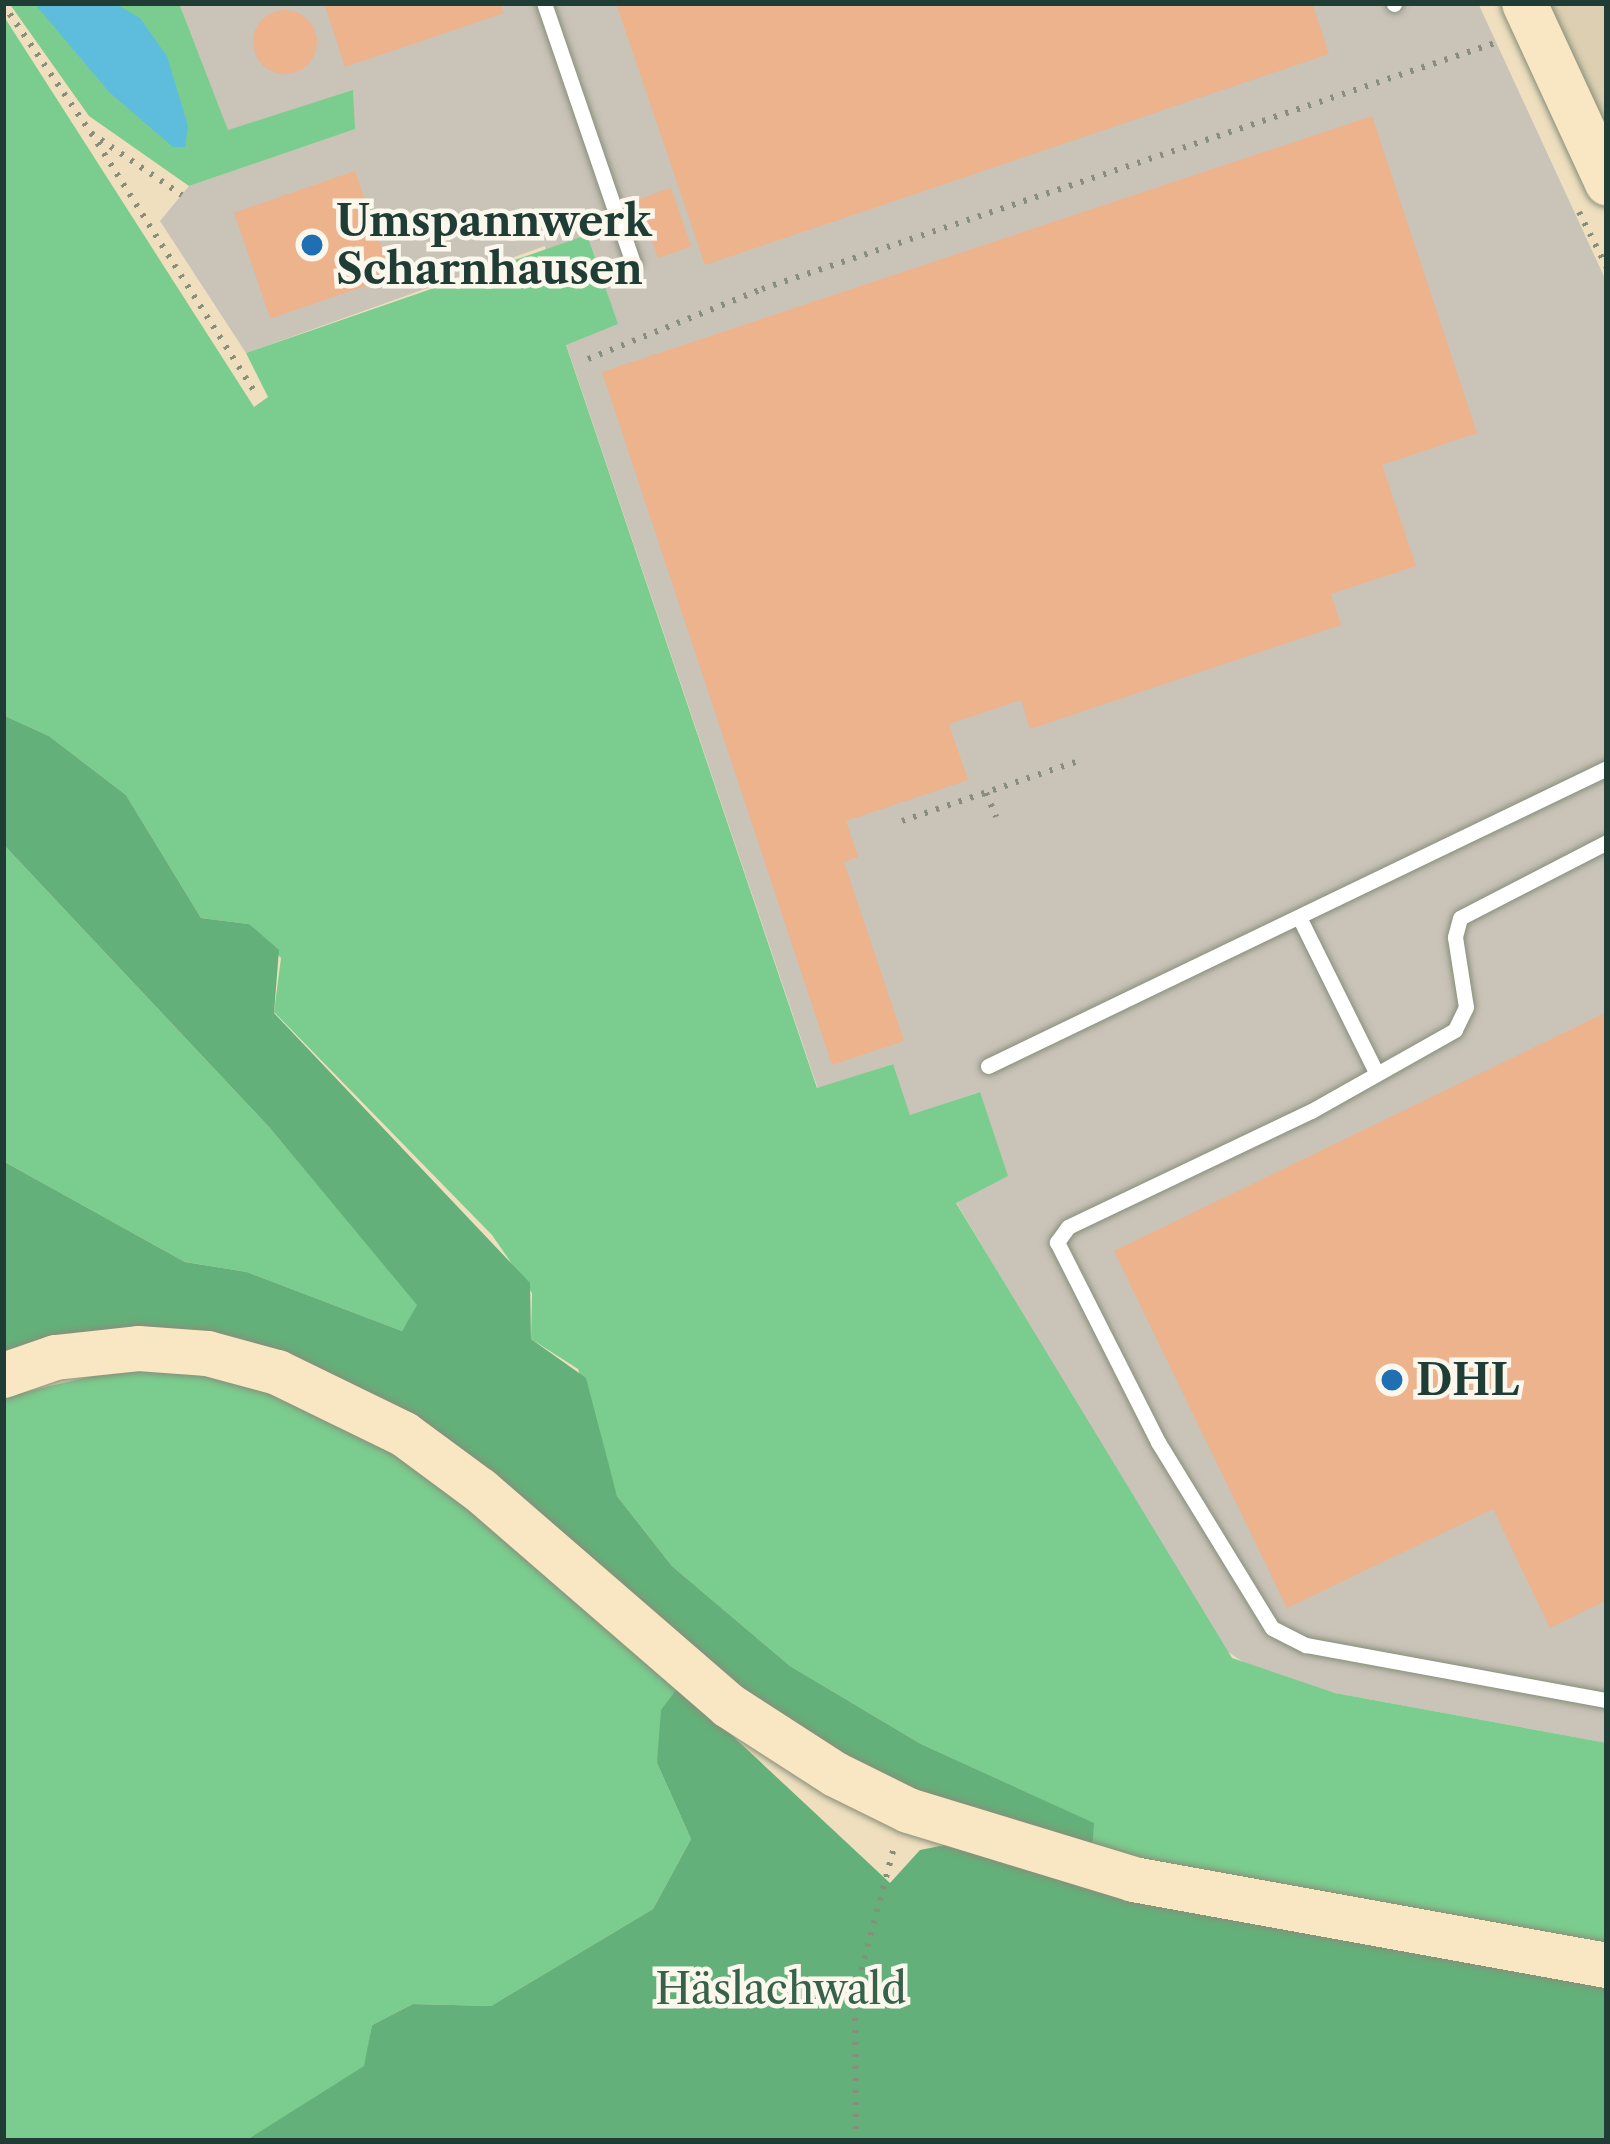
<!DOCTYPE html>
<html>
<head>
<meta charset="utf-8">
<style>
  body { margin:0 }
  #map { position:relative; width:1610px; height:2144px; overflow:hidden; background:#efdfbf; font-family:"Libre Caslon Text",serif }
  div>[style] { position:absolute }
  .built>* { inset:0; background:#ddd0b2 }
  .industrial>* { inset:0; background:#c9c3b8 }
  .green>* { inset:0; background:#7bcd8f }
  .forest>* { inset:0; background:#64b07a }
  .water>* { inset:0; background:#5ebddd }
  .building>* { inset:0; background:#edb38c; transform-origin:0 0 }
  .round { border-radius:50% }
  .path>* { height:6px; margin-top:-3px; transform-origin:0; background:repeating-linear-gradient(90deg,#878e7a 0 3px,transparent 0 12px) }
  .roads { filter:drop-shadow(0 0 3px #878e7a) drop-shadow(0 0 3px #878e7a) }
  .service>* { height:15px; margin:-7.5px; padding:0 7.5px; transform-origin:7.5px; border-radius:7.5px; background:#fff }
  .secondary>* { height:45px; margin:-22.5px; padding:0 22.5px; transform-origin:22.5px; border-radius:22.5px; background:#f9e7c3 }
  .dots>* { width:33px; height:33px; translate:-50% -50%; box-sizing:border-box; border:6px solid #fbf7ec; border-radius:50% }
  span { translate:-50% -50%; white-space:nowrap; text-align:center; line-height:1.15; -webkit-text-stroke:9px #fbf7ec; paint-order:stroke }
  .poi-label { font-size:42px; color:#1f3d34; font-weight:700 }
  .left { translate:0 -50%; text-align:left }
  .park-label { font-size:42px; color:#36614b }
  .frame { position:absolute; inset:0; border:6px solid #1f3d34; pointer-events:none }
</style>
</head>
<body>
<div id="map">
  <div class="built">
    <i style="clip-path:polygon(1545px 3px,1607px 3px,1607px 130px)"></i>
  </div>
  <div class="industrial">
    <i style="clip-path:polygon(179px 3px,1478px 3px,1607px 283px,1607px 1743px,1335px 1693px,1261px 1674px,1222px 1648px,956px 1202px,979px 1092px,910px 1116px,892px 1064px,818px 1089px,566px 344px,545px 246px,246px 353px,160px 221px,189px 186px,354px 129px,353px 91px,228px 131px)"></i>
  </div>
  <div class="green">
    <i style="clip-path:polygon(9px 3px,179px 3px,228px 130px,353px 90px,355px 129px,189px 186px,89px 116px)"></i>
    <i style="clip-path:polygon(3px 15px,254px 407px,268px 397px,246px 353px,587px 235px,618px 324px,566px 345px,817px 1088px,893px 1064px,910px 1115px,980px 1092px,1008px 1176px,956px 1203px,1232px 1658px,1335px 1693px,1607px 1743px,1607px 1949px,1092px 1853px,1093px 1823px,921px 1744px,790px 1666px,672px 1566px,617px 1496px,578px 1369px,531px 1339px,532px 1293px,492px 1235px,274px 1012px,281px 958px,249px 924px,201px 918px,126px 795px,49px 736px,3px 715px)"></i>
    <i style="clip-path:polygon(3px 844px,269px 1127px,418px 1305px,402px 1331px,247px 1272px,185px 1262px,3px 1161px)"></i>
    <i style="clip-path:polygon(123px 1369px,186px 1370px,273px 1389px,425px 1471px,679px 1686px,657px 1763px,691px 1839px,653px 1909px,491px 2006px,413px 2004px,372px 2025px,365px 2066px,245px 2141px,3px 2141px,3px 1397px)"></i>
  </div>
  <div class="forest">
    <i style="clip-path:polygon(3px 715px,49px 736px,126px 795px,201px 918px,249px 924px,279px 950px,274px 1013px,530px 1283px,531px 1339px,586px 1378px,617px 1496px,672px 1566px,790px 1666px,921px 1744px,1094px 1823px,1092px 1853px,986px 1822px,806px 1739px,342px 1379px,3px 1353px,3px 1161px,185px 1262px,247px 1272px,402px 1331px,417px 1305px,269px 1127px,3px 844px)"></i>
    <i style="clip-path:polygon(679px 1686px,890px 1883px,920px 1850px,950px 1844px,1607px 1981px,1607px 2141px,245px 2141px,364px 2066px,372px 2025px,413px 2004px,491px 2006px,653px 1909px,691px 1839px,657px 1763px,661px 1710px)"></i>
  </div>
  <div class="water">
    <i style="clip-path:polygon(34px 3px,114px 3px,140px 18px,167px 56px,188px 126px,185px 147px,173px 147px,109px 92px)"></i>
  </div>
  <div class="building">
    <i style="clip-path:polygon(324px 3px,500px 3px,504px 13px,345px 67px)"></i>
    <i style="clip-path:polygon(616px 3px,1312px 3px,1329px 54px,705px 265px)"></i>
    <i class="round" style="left:253px;top:10px;width:64px;height:64px"></i>
    <i style="clip-path:polygon(1372px 116px,1477px 433px,1382px 465px,1416px 566px,1331px 594px,1341px 625px,1030px 729px,1021px 700px,949px 724px,968px 780px,846px 821px,858px 857px,844px 862px,904px 1041px,832px 1065px,602px 372px)"></i>
    <i style="left:355px;top:171px;width:112px;height:128px;rotate:71deg"></i>
    <i style="left:671px;top:188px;width:62px;height:35px;rotate:71deg"></i>
    <i style="clip-path:polygon(1607px 1012px,1607px 1600px,1550px 1628px,1493px 1509px,1287px 1608px,1114px 1251px)"></i>
  </div>
  <div class="path">
    <i style="left:3px;top:4px;width:156px;rotate:55.7deg"></i>
    <i style="left:91px;top:133px;width:110px;rotate:34.3deg"></i>
    <i style="left:91px;top:133px;width:309px;rotate:57.7deg"></i>
    <i style="left:1579px;top:212px;width:63px;rotate:63.4deg"></i>
    <i style="left:588px;top:359px;width:188px;rotate:-21.9deg"></i>
    <i style="left:762px;top:289px;width:776px;rotate:-18.55deg"></i>
    <i style="left:986px;top:793px;width:26px;rotate:67deg"></i>
    <i style="left:902px;top:821px;width:186px;rotate:-18.8deg"></i>
    <i style="left:856px;top:2141px;width:148px;rotate:-90.4deg"></i>
    <i style="left:855px;top:1993px;width:154px;rotate:-75deg"></i>
  </div>
  <div class="roads">
    <div class="service">
      <i style="left:544px;top:3px;width:275px;rotate:71.1deg"></i>
      <i style="left:1394px;top:3px;width:1px;rotate:90deg"></i>
      <i style="left:1607px;top:842px;width:165px;rotate:152.7deg"></i>
      <i style="left:1460px;top:918px;width:20px;rotate:105deg"></i>
      <i style="left:1455px;top:937px;width:71px;rotate:81.1deg"></i>
      <i style="left:1466px;top:1007px;width:25px;rotate:116deg"></i>
      <i style="left:1455px;top:1030px;width:165px;rotate:150.6deg"></i>
      <i style="left:1311px;top:1111px;width:269px;rotate:154.5deg"></i>
      <i style="left:1068px;top:1227px;width:19px;rotate:126deg"></i>
      <i style="left:1057px;top:1242px;width:224px;rotate:63.2deg"></i>
      <i style="left:1158px;top:1442px;width:218px;rotate:58.5deg"></i>
      <i style="left:1272px;top:1628px;width:38px;rotate:27deg"></i>
      <i style="left:1306px;top:1645px;width:306px;rotate:10.4deg"></i>
      <i style="left:1300px;top:919px;width:169px;rotate:63.6deg"></i>
      <i style="left:988px;top:1066px;width:687px;rotate:-25.71deg"></i>
    </div>
    <div class="secondary">
      <i style="left:1524px;top:3px;width:198px;rotate:65.2deg"></i>
      <i style="left:3px;top:1375px;width:55px;rotate:-19.1deg"></i>
      <i style="left:55px;top:1357px;width:83px;rotate:-6.2deg"></i>
      <i style="left:138px;top:1348px;width:69px;rotate:4.1deg"></i>
      <i style="left:207px;top:1353px;width:73px;rotate:15.2deg"></i>
      <i style="left:277px;top:1372px;width:141px;rotate:26deg"></i>
      <i style="left:404px;top:1434px;width:94px;rotate:36.4deg"></i>
      <i style="left:480px;top:1490px;width:328px;rotate:40.9deg"></i>
      <i style="left:728px;top:1705px;width:127px;rotate:32.8deg"></i>
      <i style="left:835px;top:1774px;width:81px;rotate:26.3deg"></i>
      <i style="left:908px;top:1810px;width:235px;rotate:17deg"></i>
      <i style="left:1133px;top:1879px;width:482px;rotate:10.3deg"></i>
    </div>
  </div>
  <div class="dots">
    <i style="left:312px;top:245px;background:#1f6fb2"></i>
    <i style="left:1392px;top:1380px;background:#1f6fb2"></i>
  </div>
  <div class="poi-label">
    <span class="left" style="left:336px;top:245px">Umspannwerk<br>Scharnhausen</span>
    <span class="left" style="left:1416px;top:1380px">DHL</span>
  </div>
  <div class="park-label">
    <span style="left:781px;top:1989px">Häslachwald</span>
  </div>
  <div class="frame"></div>
</div>
</body>
</html>
